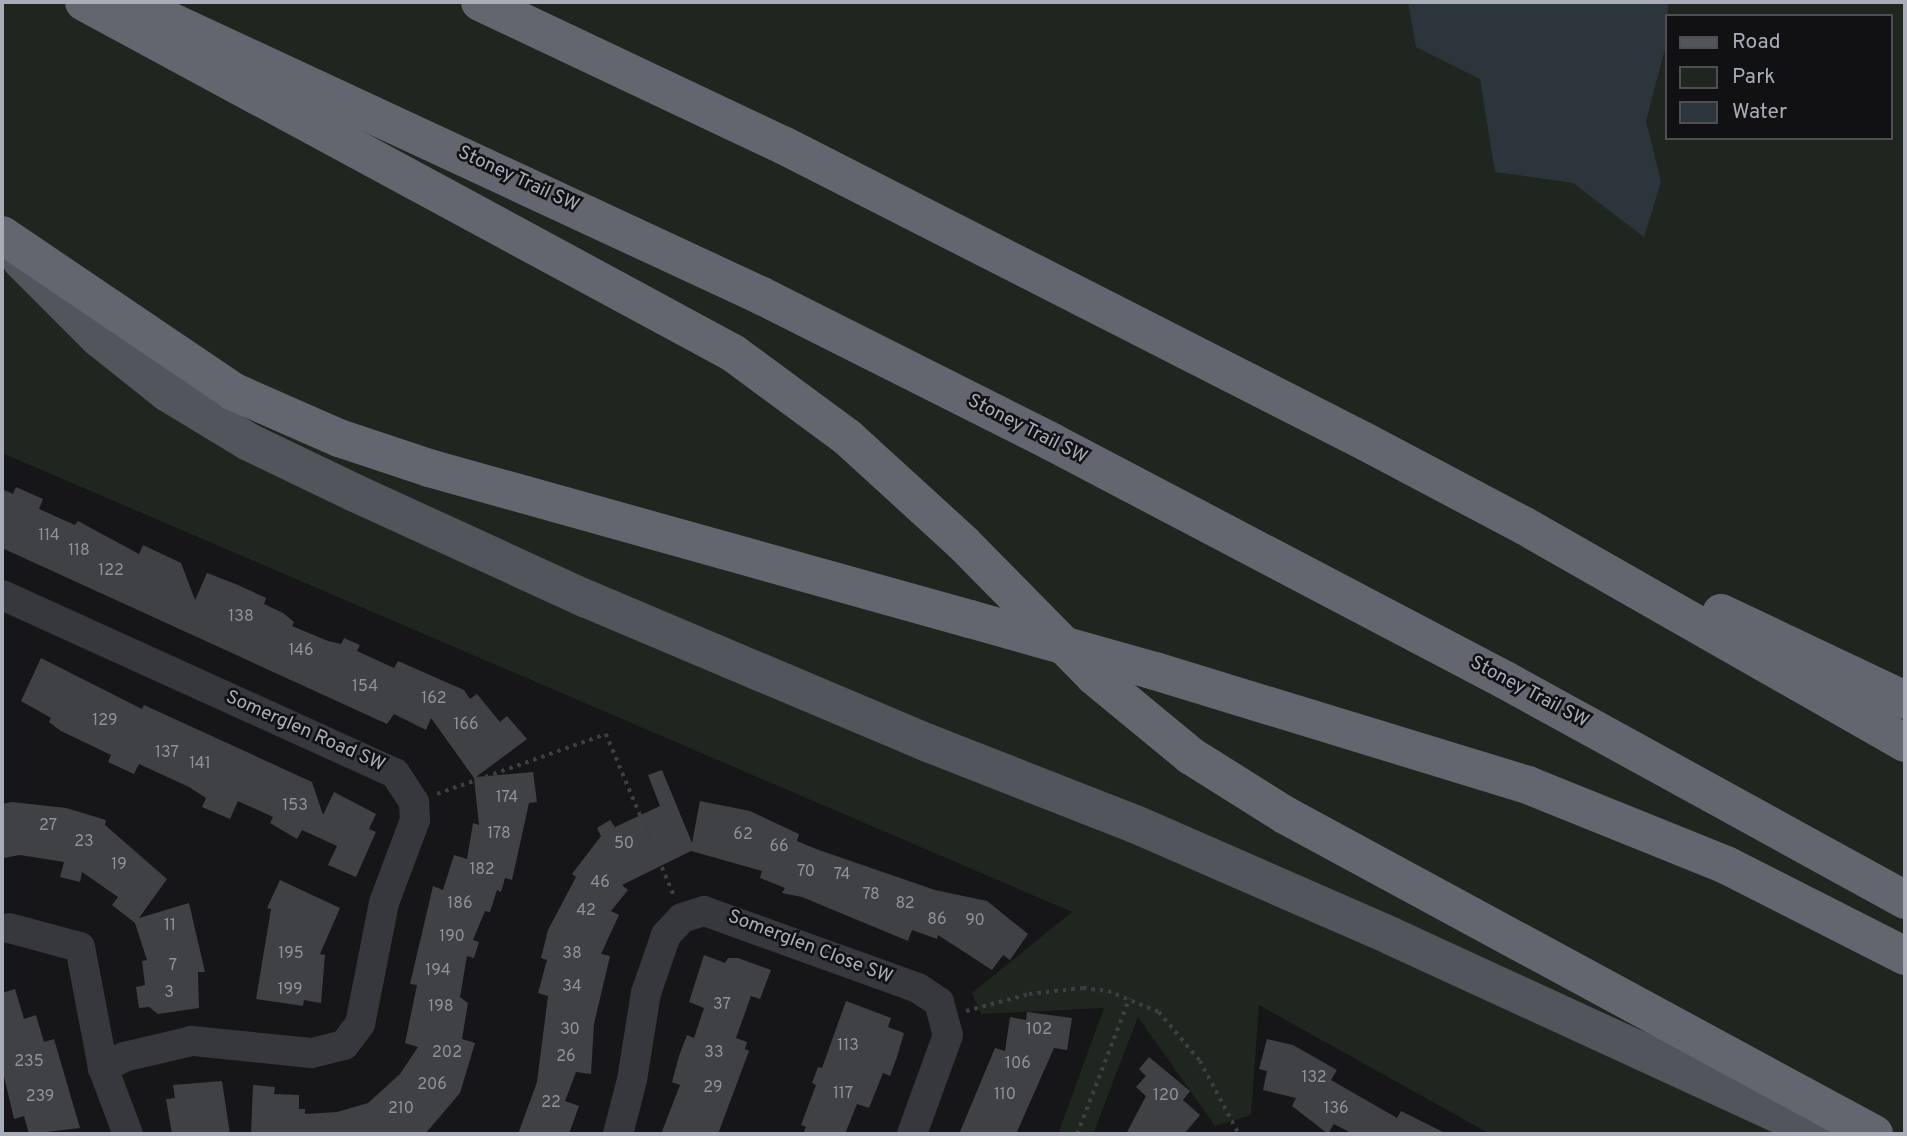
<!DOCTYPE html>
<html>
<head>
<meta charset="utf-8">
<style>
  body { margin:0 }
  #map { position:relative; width:1907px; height:1136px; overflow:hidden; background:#161618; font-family:Overpass,sans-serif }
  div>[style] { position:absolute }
  .green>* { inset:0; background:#1e261f }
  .water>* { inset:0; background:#2c353c }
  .building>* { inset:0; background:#404145 }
  .path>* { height:3.5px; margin-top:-1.75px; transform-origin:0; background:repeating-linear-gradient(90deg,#3d3f44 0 3.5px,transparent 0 8.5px) }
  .minor>* { height:30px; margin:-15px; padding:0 15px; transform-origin:15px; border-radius:15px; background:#37383d }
  .major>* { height:38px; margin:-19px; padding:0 19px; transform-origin:19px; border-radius:19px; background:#53555c }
  .highway>* { height:38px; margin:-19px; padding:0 19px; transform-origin:19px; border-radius:19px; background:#63666e }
  .highway-bridge>* { height:38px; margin:-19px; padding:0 19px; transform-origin:19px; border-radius:19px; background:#63666e }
  span { translate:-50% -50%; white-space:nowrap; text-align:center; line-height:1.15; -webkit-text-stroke:5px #111113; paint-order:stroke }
  .number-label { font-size:16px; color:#8e929b }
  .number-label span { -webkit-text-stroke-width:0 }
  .street-label { font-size:19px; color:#a8adb8 }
  .frame { position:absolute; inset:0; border:4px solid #a8adb8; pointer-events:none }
  .legend { position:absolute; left:1665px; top:14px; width:228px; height:126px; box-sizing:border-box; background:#111113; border:2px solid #4d4f55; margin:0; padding:9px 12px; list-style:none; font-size:21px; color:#a8adb8 }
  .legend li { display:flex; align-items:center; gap:14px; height:35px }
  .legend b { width:35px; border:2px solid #4d4f55 }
</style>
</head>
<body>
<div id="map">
  <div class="green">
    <i style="clip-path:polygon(evenodd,2px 2px,1905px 2px,1905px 1134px,1490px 1134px,1259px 1005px,1251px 1115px,1215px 1126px,1138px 1017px,1093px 1134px,1058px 1134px,1104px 1008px,981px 1014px,972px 993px,1072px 912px,2px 453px,2px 2px,1667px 16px,1891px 16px,1891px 138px,1667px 138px,1667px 16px)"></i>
  </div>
  <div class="water">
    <i style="clip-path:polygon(1408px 2px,1668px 2px,1667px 41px,1646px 121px,1661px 182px,1644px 237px,1573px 183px,1495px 172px,1480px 79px,1416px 47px)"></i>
  </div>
  <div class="building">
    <i style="clip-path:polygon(16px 487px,43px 499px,39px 509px,75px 525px,78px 521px,139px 554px,143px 545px,181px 563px,195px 600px,207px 573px,238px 585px,266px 598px,264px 604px,283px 613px,294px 622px,292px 626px,328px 641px,341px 644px,344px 638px,360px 645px,357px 651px,394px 668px,398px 661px,464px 690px,470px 699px,477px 694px,500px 722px,507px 716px,527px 739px,476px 777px,533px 772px,537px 802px,529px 803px,512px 880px,505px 878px,501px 892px,497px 890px,490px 912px,485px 911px,473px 940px,479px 942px,474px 958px,467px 956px,460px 997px,468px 1003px,462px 1039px,475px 1043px,460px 1093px,425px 1134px,251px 1134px,253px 1085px,275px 1087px,274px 1094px,299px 1095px,299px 1109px,305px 1109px,305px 1114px,337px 1112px,368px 1103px,400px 1074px,418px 1047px,405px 1043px,417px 985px,410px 984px,433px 886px,443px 890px,454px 855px,467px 859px,473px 823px,479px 825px,474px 778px,431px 718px,426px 730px,394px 714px,387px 724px,2px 548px,2px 489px,13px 494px)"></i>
    <i style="clip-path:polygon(41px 658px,142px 709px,144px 705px,312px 782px,323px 815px,334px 792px,376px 814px,369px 829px,376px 832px,356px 877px,328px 865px,337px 846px,302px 830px,297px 839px,270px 823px,273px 817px,238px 801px,230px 819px,202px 807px,206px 798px,189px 787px,139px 764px,134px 774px,108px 762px,111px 755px,61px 731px,49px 722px,51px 718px,21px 701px)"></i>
    <i style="clip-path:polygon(662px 770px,692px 843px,700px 801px,750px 811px,799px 834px,797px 841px,816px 849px,935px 890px,987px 901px,1028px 934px,1010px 960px,1003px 955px,992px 970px,938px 935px,937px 939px,912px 930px,908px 941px,802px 897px,782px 893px,785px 888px,760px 878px,762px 871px,691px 851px,622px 885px,628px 890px,611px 911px,619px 915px,601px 954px,610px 956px,594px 1024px,591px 1074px,576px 1072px,565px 1101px,579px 1106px,569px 1134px,518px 1134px,537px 1082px,548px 996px,538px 993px,547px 960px,541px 958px,548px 930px,576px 877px,572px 874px,601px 836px,597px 828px,610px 820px,615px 827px,660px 806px,648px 775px)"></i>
    <i style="clip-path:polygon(12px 802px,66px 808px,106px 820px,105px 825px,167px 879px,139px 918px,189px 903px,205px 972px,198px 972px,199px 1008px,158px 1014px,149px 1007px,139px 1008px,136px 987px,145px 985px,142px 961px,147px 960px,135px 923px,112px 905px,118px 897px,82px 872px,80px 882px,60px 877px,64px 862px,20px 855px,4px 858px,2px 804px)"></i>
    <i style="clip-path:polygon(280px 880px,340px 908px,320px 954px,325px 955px,321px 1003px,304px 1000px,303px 1006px,256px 999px,271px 909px,267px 908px)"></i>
    <i style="clip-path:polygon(704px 955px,725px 963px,728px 958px,738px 958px,771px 970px,760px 999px,751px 996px,736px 1038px,747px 1042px,745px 1049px,749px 1051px,718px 1134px,661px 1134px,680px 1085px,672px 1082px,679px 1056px,687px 1035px,694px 1038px,704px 1008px,689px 1002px)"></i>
    <i style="clip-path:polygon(15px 989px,24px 1019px,36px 1015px,44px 1042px,54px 1039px,80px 1128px,29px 1134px,24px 1116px,14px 1119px,2px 1068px,2px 993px)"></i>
    <i style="clip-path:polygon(846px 1001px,891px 1018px,888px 1027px,904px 1033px,897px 1057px,890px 1076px,883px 1073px,869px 1108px,857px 1104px,845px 1134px,803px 1134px,806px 1127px,801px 1125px,816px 1085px,812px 1083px,818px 1067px,822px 1068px)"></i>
    <i style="clip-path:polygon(1027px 1012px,1072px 1018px,1067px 1050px,1054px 1048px,1016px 1134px,959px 1134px,995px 1048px,1005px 1051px,1010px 1017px,1026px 1020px)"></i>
    <i style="clip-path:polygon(1267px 1039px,1293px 1045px,1337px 1070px,1331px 1080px,1397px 1118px,1401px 1111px,1447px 1134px,1353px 1134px,1334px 1124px,1328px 1134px,1292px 1106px,1296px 1098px,1263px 1090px,1267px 1071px,1259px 1069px)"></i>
    <i style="clip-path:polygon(1149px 1057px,1190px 1091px,1183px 1100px,1200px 1115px,1184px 1134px,1126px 1134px,1146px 1096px,1136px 1087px,1146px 1076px,1139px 1069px)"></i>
    <i style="clip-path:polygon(222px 1081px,230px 1134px,172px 1134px,166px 1099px,175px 1098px,173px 1085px)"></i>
  </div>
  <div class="path">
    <i style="left:437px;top:794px;width:179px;rotate:-19.5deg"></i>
    <i style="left:606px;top:734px;width:176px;rotate:67.2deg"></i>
    <i style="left:966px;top:1011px;width:65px;rotate:-15.1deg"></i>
    <i style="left:1029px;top:994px;width:54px;rotate:-6.3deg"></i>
    <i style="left:1083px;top:988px;width:25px;rotate:7deg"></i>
    <i style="left:1108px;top:991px;width:55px;rotate:22.4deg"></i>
    <i style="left:1159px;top:1012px;width:64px;rotate:50.1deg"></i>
    <i style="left:1200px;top:1061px;width:83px;rotate:61.9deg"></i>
    <i style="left:1077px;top:1134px;width:145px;rotate:-68.9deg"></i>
  </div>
  <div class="minor">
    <i style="left:2px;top:595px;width:431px;rotate:24.4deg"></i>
    <i style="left:395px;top:773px;width:35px;rotate:57deg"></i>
    <i style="left:414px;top:802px;width:18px;rotate:87deg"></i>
    <i style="left:415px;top:820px;width:89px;rotate:110.5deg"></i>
    <i style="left:384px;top:903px;width:123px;rotate:101.2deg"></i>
    <i style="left:360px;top:1024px;width:26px;rotate:127deg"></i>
    <i style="left:344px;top:1045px;width:34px;rotate:166deg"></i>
    <i style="left:311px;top:1053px;width:120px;rotate:-174.2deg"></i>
    <i style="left:192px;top:1041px;width:70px;rotate:166.8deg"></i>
    <i style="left:124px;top:1057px;width:24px;rotate:152deg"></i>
    <i style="left:9px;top:928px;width:73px;rotate:15deg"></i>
    <i style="left:80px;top:947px;width:123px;rotate:79.2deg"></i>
    <i style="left:103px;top:1068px;width:71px;rotate:69.3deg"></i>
    <i style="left:618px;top:1134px;width:56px;rotate:-75.5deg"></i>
    <i style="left:632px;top:1080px;width:88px;rotate:-80.9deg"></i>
    <i style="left:646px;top:993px;width:61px;rotate:-71deg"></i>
    <i style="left:666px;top:935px;width:23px;rotate:-47deg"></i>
    <i style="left:682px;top:918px;width:23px;rotate:-18deg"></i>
    <i style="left:704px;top:911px;width:227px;rotate:19.8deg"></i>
    <i style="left:918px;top:988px;width:25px;rotate:34deg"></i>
    <i style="left:939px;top:1002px;width:34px;rotate:75deg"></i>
    <i style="left:948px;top:1035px;width:105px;rotate:110deg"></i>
  </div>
  <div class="major">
    <i style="left:21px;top:260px;width:112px;rotate:45deg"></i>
    <i style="left:100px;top:339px;width:87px;rotate:38.5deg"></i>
    <i style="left:168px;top:393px;width:95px;rotate:31.2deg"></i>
    <i style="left:249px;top:442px;width:118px;rotate:25.7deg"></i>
    <i style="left:355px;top:493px;width:255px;rotate:24.6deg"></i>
    <i style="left:587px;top:599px;width:370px;rotate:22.9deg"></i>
    <i style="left:928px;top:743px;width:222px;rotate:21.4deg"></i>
    <i style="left:1135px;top:824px;width:279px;rotate:23.6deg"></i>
    <i style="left:1391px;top:936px;width:474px;rotate:24.7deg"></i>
  </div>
  <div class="highway">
    <i style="left:84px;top:2px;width:738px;rotate:28.41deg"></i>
    <i style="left:733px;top:353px;width:142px;rotate:36.4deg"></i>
    <i style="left:847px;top:437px;width:159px;rotate:42.4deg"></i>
    <i style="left:964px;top:544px;width:185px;rotate:45.4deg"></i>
    <i style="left:1094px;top:676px;width:126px;rotate:39.5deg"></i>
    <i style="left:1191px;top:756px;width:111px;rotate:32.1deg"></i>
    <i style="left:1285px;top:815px;width:670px;rotate:28.44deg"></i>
    <i style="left:480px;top:2px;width:335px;rotate:25.3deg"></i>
    <i style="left:783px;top:145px;width:654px;rotate:27deg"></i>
    <i style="left:1366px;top:442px;width:178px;rotate:27.9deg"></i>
    <i style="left:1523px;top:525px;width:440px;rotate:29.7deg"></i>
    <i style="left:140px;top:7px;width:686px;rotate:24.92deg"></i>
    <i style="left:762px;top:296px;width:325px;rotate:26.7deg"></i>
    <i style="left:1052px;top:442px;width:512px;rotate:27.72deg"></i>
    <i style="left:1505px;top:680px;width:457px;rotate:28.8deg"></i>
    <i style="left:2px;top:235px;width:278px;rotate:34.1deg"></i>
    <i style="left:232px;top:391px;width:117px;rotate:23.7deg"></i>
    <i style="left:339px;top:438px;width:95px;rotate:18.4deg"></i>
    <i style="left:429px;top:468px;width:562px;rotate:15.6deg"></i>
    <i style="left:1721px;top:613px;width:204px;rotate:25.3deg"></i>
    <i style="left:1155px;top:671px;width:390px;rotate:17deg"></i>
    <i style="left:1528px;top:785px;width:214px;rotate:22deg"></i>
    <i style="left:1726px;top:865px;width:201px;rotate:26.9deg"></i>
  </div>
  <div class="highway-bridge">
    <i style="left:970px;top:619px;width:192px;rotate:15.7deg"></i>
  </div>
  <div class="number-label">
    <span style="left:49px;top:536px">114</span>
    <span style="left:79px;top:551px">118</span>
    <span style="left:111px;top:571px">122</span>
    <span style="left:241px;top:617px">138</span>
    <span style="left:301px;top:651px">146</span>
    <span style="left:365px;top:687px">154</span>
    <span style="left:434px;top:699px">162</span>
    <span style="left:105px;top:721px">129</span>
    <span style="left:466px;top:725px">166</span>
    <span style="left:167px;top:753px">137</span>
    <span style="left:200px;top:764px">141</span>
    <span style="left:507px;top:798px">174</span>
    <span style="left:295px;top:806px">153</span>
    <span style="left:48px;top:826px">27</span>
    <span style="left:499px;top:834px">178</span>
    <span style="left:743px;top:835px">62</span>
    <span style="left:84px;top:842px">23</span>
    <span style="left:624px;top:844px">50</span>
    <span style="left:779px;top:847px">66</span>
    <span style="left:119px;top:865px">19</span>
    <span style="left:482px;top:870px">182</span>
    <span style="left:806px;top:872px">70</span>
    <span style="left:842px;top:875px">74</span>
    <span style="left:600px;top:883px">46</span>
    <span style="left:871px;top:895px">78</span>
    <span style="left:460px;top:904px">186</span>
    <span style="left:905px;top:904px">82</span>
    <span style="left:586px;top:911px">42</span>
    <span style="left:937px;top:920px">86</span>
    <span style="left:975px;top:921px">90</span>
    <span style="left:170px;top:926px">11</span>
    <span style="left:452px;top:937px">190</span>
    <span style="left:291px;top:954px">195</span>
    <span style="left:572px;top:954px">38</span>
    <span style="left:173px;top:966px">7</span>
    <span style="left:438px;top:971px">194</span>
    <span style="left:572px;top:987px">34</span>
    <span style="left:290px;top:990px">199</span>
    <span style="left:169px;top:993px">3</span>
    <span style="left:722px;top:1005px">37</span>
    <span style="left:441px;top:1007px">198</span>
    <span style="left:570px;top:1030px">30</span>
    <span style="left:1039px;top:1030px">102</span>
    <span style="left:848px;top:1046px">113</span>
    <span style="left:447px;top:1053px">202</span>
    <span style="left:714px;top:1053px">33</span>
    <span style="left:566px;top:1057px">26</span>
    <span style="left:29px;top:1062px">235</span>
    <span style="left:1018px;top:1064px">106</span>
    <span style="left:1314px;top:1078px">132</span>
    <span style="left:432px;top:1085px">206</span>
    <span style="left:713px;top:1088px">29</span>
    <span style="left:843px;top:1094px">117</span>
    <span style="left:1005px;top:1095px">110</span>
    <span style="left:1166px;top:1096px">120</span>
    <span style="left:40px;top:1097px">239</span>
    <span style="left:551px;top:1103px">22</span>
    <span style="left:401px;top:1109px">210</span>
    <span style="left:1336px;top:1109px">136</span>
  </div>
  <div class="street-label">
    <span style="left:518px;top:180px;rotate:25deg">Stoney Trail SW</span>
    <span style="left:1027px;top:430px;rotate:27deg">Stoney Trail SW</span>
    <span style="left:1529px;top:693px;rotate:28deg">Stoney Trail SW</span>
    <span style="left:305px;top:732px;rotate:24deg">Somerglen Road SW</span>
    <span style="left:810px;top:948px;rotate:21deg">Somerglen Close SW</span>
  </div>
  <div class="frame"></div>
  <ul class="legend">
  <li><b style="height:9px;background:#53555c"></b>Road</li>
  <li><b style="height:19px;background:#1e261f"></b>Park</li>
  <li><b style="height:19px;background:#2c353c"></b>Water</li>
  </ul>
</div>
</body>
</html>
